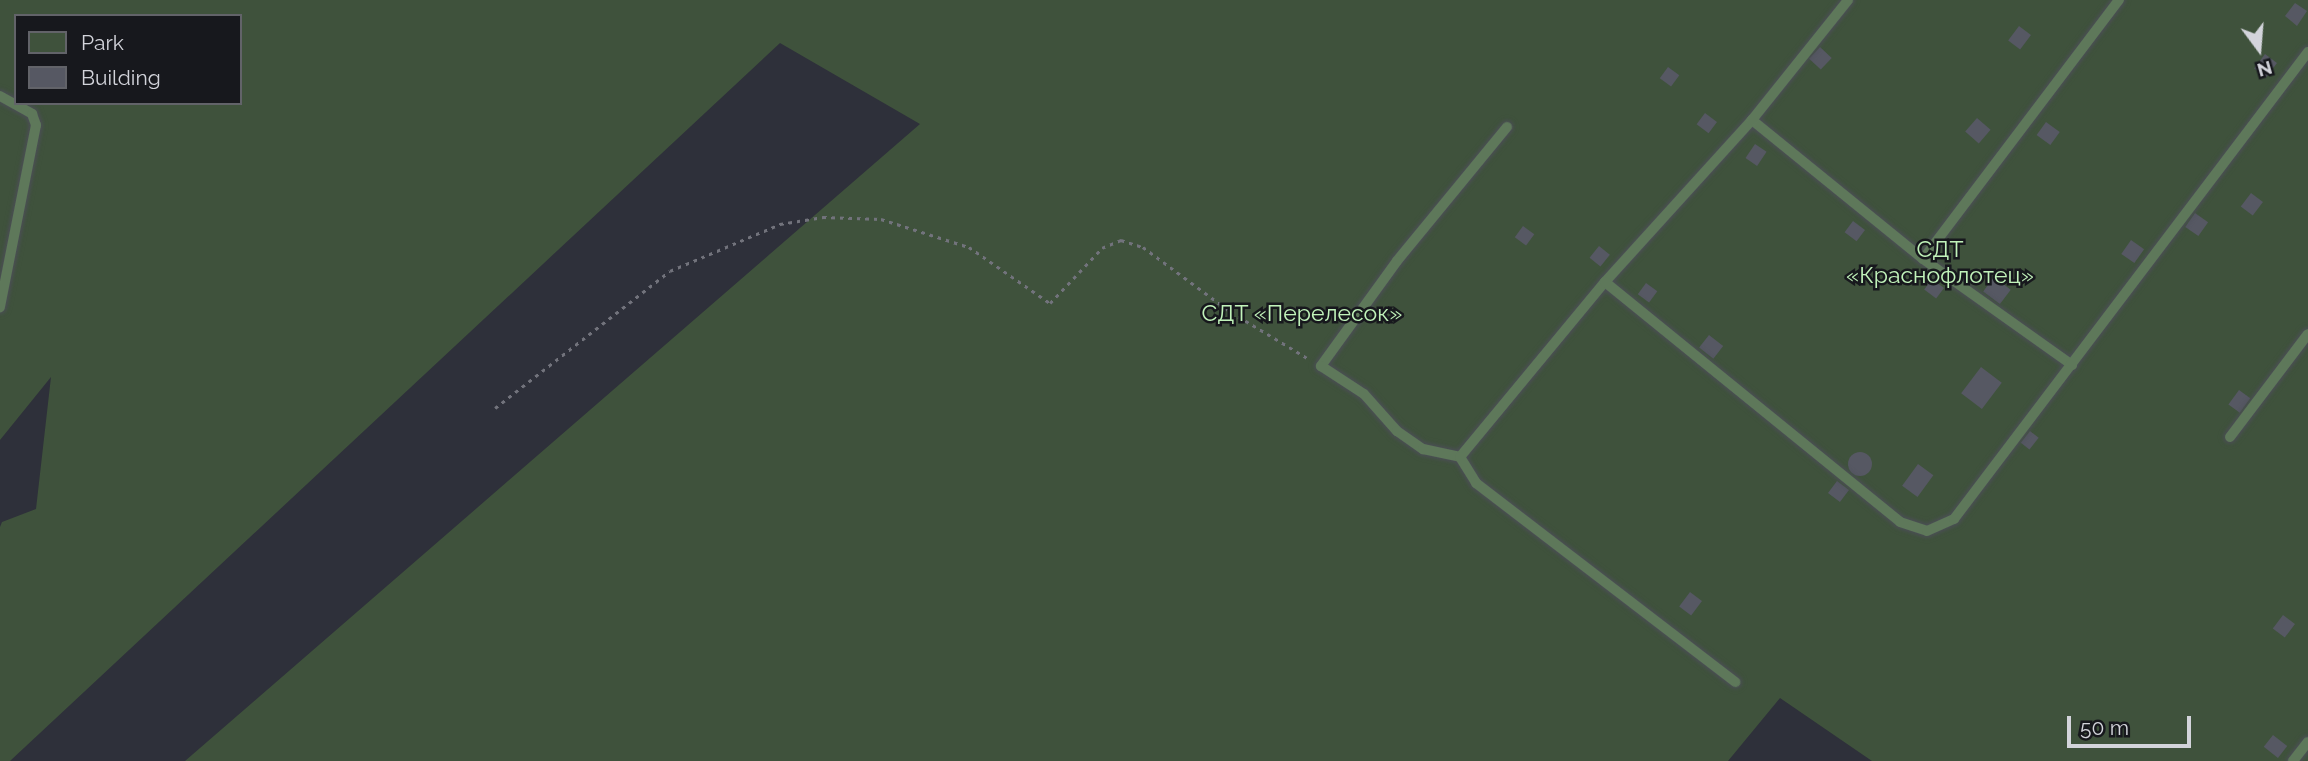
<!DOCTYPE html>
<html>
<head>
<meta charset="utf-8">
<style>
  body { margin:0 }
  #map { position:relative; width:2308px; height:761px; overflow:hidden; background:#2e303a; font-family:Raleway,sans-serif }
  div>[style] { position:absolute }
  .green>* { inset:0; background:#3f523c }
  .building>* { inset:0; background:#565863; transform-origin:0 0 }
  .round { border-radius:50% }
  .path>* { height:2.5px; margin-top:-1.25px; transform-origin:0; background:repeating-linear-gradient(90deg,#72737c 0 3.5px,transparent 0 8.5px) }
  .roads { filter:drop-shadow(0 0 2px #4c4e57) drop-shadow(0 0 2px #4c4e57) }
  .service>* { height:10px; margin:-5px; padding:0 5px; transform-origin:5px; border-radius:5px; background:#5e785a }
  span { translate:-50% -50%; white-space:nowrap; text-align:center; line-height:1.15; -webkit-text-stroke:5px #17181d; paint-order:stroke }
  .park-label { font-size:23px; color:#c1f3ba }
  .legend { position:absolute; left:14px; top:14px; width:228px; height:91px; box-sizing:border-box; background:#17181d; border:2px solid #626369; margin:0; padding:9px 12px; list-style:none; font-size:21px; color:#d3d4db }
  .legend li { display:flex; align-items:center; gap:14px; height:35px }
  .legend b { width:35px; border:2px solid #626369 }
  .north { position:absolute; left:2224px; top:14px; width:70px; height:70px; -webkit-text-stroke:5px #17181d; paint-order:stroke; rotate:164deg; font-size:19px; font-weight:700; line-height:28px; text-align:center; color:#d3d4db }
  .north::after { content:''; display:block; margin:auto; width:24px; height:32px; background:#d3d4db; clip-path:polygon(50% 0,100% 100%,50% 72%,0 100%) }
  .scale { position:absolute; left:2067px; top:716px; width:124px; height:32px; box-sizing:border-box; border:4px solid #d3d4db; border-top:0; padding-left:9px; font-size:21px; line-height:24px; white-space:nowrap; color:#d3d4db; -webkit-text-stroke:5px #17181d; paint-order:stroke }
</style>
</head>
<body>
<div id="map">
  <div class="green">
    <i style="clip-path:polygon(evenodd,0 0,2308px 0,2308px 761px,1872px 761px,1780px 698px,1728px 761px,185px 761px,920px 124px,780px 43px,10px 761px,0 761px,0 527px,2px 522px,36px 509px,51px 377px,0 440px,0 0,16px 16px,240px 16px,240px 103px,16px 103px,16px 16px)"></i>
  </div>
  <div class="building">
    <i style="clip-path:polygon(2295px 3px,2307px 11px,2297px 26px,2285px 16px)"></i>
    <i style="left:2019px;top:26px;width:15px;height:18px;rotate:37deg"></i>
    <i style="left:1820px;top:47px;width:16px;height:16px;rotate:43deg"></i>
    <i style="left:2265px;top:54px;width:15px;height:18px;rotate:37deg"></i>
    <i style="left:1668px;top:67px;width:14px;height:14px;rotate:36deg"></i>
    <i style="left:1705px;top:113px;width:15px;height:14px;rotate:37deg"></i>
    <i style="left:1977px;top:118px;width:18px;height:18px;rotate:41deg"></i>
    <i style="left:2046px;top:122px;width:17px;height:16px;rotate:36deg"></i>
    <i style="left:1755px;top:144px;width:14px;height:17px;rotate:34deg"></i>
    <i style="left:2251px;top:193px;width:15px;height:17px;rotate:37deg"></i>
    <i style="left:2195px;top:213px;width:16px;height:17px;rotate:35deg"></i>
    <i style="left:1853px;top:221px;width:15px;height:14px;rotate:37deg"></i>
    <i style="left:1523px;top:226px;width:14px;height:14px;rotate:36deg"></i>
    <i style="left:2131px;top:240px;width:16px;height:17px;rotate:35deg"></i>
    <i style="left:1599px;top:246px;width:14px;height:15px;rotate:39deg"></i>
    <i style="left:1994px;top:277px;width:21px;height:18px;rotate:37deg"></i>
    <i style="left:1932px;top:279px;width:15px;height:13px;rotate:37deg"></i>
    <i style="left:1646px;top:283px;width:14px;height:14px;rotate:36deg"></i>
    <i style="left:1709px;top:335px;width:18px;height:16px;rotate:38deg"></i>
    <i style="left:1981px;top:367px;width:26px;height:33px;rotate:37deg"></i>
    <i style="left:2239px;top:390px;width:14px;height:18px;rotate:36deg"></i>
    <i style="left:2030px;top:431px;width:11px;height:15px;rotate:38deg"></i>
    <i class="round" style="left:1848px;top:452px;width:24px;height:24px"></i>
    <i style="left:1918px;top:464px;width:19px;height:27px;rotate:36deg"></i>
    <i style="left:1837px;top:481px;width:15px;height:15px;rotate:37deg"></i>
    <i style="left:1690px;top:592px;width:15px;height:18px;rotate:37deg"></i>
    <i style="left:2283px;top:615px;width:15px;height:17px;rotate:37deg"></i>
    <i style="left:2273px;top:735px;width:18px;height:15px;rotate:38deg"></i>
  </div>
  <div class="path">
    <i style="left:495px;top:408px;width:222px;rotate:-38.1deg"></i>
    <i style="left:670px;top:271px;width:120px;rotate:-23.1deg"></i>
    <i style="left:780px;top:224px;width:44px;rotate:-9.2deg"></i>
    <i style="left:823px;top:217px;width:58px;rotate:2deg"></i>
    <i style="left:881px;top:219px;width:92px;rotate:17.7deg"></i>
    <i style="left:969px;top:247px;width:98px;rotate:34.7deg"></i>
    <i style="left:1050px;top:303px;width:76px;rotate:-46.6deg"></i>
    <i style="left:1102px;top:248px;width:21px;rotate:-23deg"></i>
    <i style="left:1121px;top:240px;width:23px;rotate:18deg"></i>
    <i style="left:1143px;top:247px;width:109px;rotate:36.5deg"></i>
    <i style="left:1231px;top:312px;width:91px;rotate:31.1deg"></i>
  </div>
  <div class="roads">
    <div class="service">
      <i style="left:0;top:96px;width:37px;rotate:29deg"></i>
      <i style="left:32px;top:114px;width:12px;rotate:70deg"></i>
      <i style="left:36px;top:125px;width:186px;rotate:101.2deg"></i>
      <i style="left:1752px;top:120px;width:220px;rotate:39.1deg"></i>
      <i style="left:1923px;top:259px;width:183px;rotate:35.4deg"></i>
      <i style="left:1507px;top:127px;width:173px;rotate:129.4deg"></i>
      <i style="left:1397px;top:261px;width:130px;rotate:125.9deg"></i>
      <i style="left:1321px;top:366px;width:51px;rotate:33.1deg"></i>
      <i style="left:1364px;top:394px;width:50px;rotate:48.3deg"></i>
      <i style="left:1397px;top:431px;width:32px;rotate:35deg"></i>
      <i style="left:1423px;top:449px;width:38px;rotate:12deg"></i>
      <i style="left:1460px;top:457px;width:227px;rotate:-50.4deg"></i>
      <i style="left:1605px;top:282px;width:219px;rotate:-47.8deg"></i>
      <i style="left:1752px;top:120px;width:154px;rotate:-51.3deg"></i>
      <i style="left:1923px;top:259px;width:325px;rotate:-52.9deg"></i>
      <i style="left:1605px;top:282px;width:380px;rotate:39.1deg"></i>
      <i style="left:1900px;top:522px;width:28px;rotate:18deg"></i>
      <i style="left:1927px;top:531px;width:30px;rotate:-24deg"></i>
      <i style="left:1954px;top:519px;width:586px;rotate:-52.84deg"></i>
      <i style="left:2230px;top:437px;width:129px;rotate:-52.9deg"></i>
      <i style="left:1460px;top:457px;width:31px;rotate:58deg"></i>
      <i style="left:1476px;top:483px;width:327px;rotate:37.5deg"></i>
      <i style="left:2293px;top:761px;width:24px;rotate:-52deg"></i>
    </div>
  </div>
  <div class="park-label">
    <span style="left:1940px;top:262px">СДТ<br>«Краснофлотец»</span>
    <span style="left:1302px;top:313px">СДТ «Перелесок»</span>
  </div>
  <ul class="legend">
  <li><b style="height:19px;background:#3f523c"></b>Park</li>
  <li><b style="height:19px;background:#565863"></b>Building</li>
  </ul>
  <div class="north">N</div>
  <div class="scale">50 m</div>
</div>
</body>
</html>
